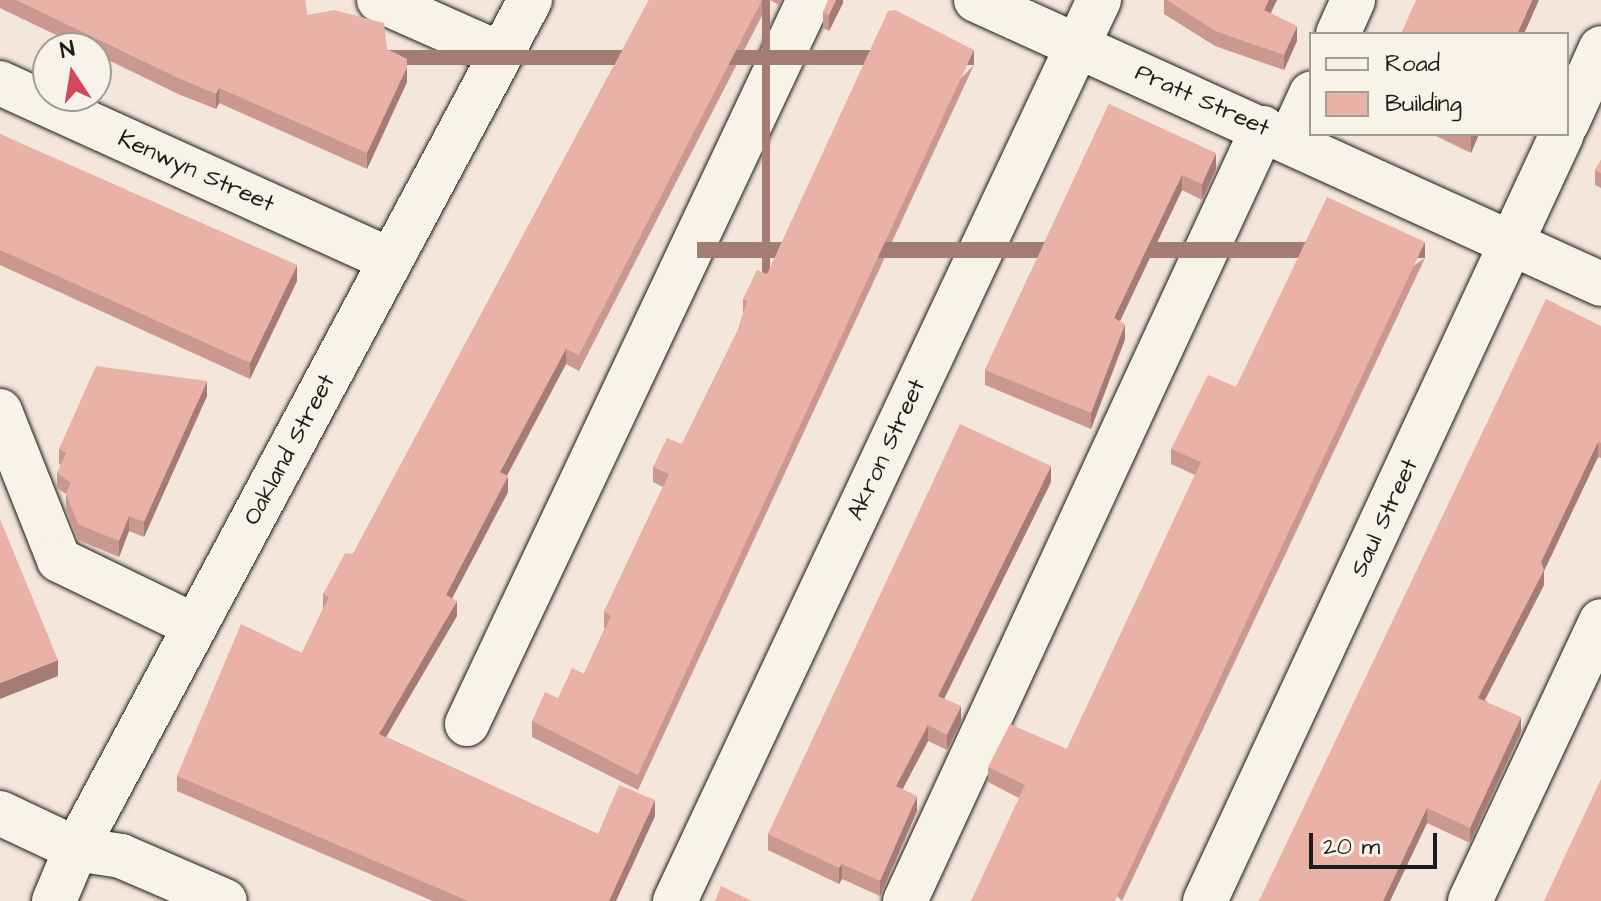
<!DOCTYPE html>
<html>
<head>
<meta charset="utf-8">
<style>
  body { margin:0 }
  #map { position:relative; width:1601px; height:901px; overflow:hidden; background:#f4e6db; font-family:"Architects Daughter",sans-serif }
  div>[style] { position:absolute }
  .roads { filter:drop-shadow(0 0 2px #1c1c1c) drop-shadow(0 0 2px #1c1c1c) }
  .minor>* { height:44px; margin:-22px; padding:0 22px; transform-origin:22px; border-radius:22px; background:#f7f3e8 }
  .wall>* { inset:0; background:#c9988f }
  .shaded-wall>* { inset:0; background:#a47c74; transform-origin:0 0 }
  .building>* { inset:0; background:#eab1a6 }
  span { translate:-50% -50%; white-space:nowrap; text-align:center; line-height:1.15; -webkit-text-stroke:6px #f7f3e8; paint-order:stroke }
  .street-label { font-size:24px; color:#1c1c1c }
  .legend { position:absolute; left:1309px; top:32px; width:260px; height:104px; box-sizing:border-box; background:#f7f3e8; border:2px solid #9f9d96; margin:0; padding:10px 14px; list-style:none; font-size:24px; color:#1c1c1c }
  .legend li { display:flex; align-items:center; gap:16px; height:40px }
  .legend b { width:40px; border:2px solid #9f9d96 }
  .north { position:absolute; left:32px; top:32px; width:80px; height:80px; box-sizing:border-box; background:#f7f3e8; border:2px solid #9f9d96; border-radius:50%; rotate:348deg; font-size:22px; font-weight:700; line-height:32px; text-align:center; color:#1c1c1c }
  .north::after { content:''; display:block; margin:auto; width:28px; height:36px; background:#d1495b; clip-path:polygon(50% 0,100% 100%,50% 72%,0 100%) }
  .scale { position:absolute; left:1309px; top:833px; width:128px; height:36px; box-sizing:border-box; border:4px solid #1c1c1c; border-top:0; padding-left:10px; font-size:24px; line-height:28px; white-space:nowrap; color:#1c1c1c; -webkit-text-stroke:6px #f7f3e8; paint-order:stroke }
</style>
</head>
<body>
<div id="map">
  <div class="roads">
    <div class="minor">
      <i style="left:379px;top:0;width:133px;rotate:23.9deg"></i>
      <i style="left:976px;top:0;width:686px;rotate:24.44deg"></i>
      <i style="left:1338px;top:34px;width:37px;rotate:-66deg"></i>
      <i style="left:0;top:83px;width:429px;rotate:24.4deg"></i>
      <i style="left:1567px;top:123px;width:82px;rotate:-65.6deg"></i>
      <i style="left:1290px;top:140px;width:51px;rotate:-65.5deg"></i>
      <i style="left:0;top:411px;width:160px;rotate:68.4deg"></i>
      <i style="left:59px;top:560px;width:151px;rotate:25.9deg"></i>
      <i style="left:467px;top:724px;width:801px;rotate:-64.72deg"></i>
      <i style="left:0;top:813px;width:84px;rotate:25.3deg"></i>
      <i style="left:76px;top:849px;width:46px;rotate:8.8deg"></i>
      <i style="left:121px;top:856px;width:113px;rotate:23.4deg"></i>
      <i style="left:54px;top:901px;width:56px;rotate:-67.1deg"></i>
      <i style="left:76px;top:849px;width:963px;rotate:-61.86deg"></i>
      <i style="left:675px;top:901px;width:996px;rotate:-64.8deg"></i>
      <i style="left:905px;top:901px;width:852px;rotate:-65.15deg"></i>
      <i style="left:1205px;top:901px;width:846px;rotate:-65.04deg"></i>
      <i style="left:1470px;top:901px;width:309px;rotate:-64.9deg"></i>
    </div>
  </div>
  <div class="wall">
    <i style="clip-path:polygon(0 0,305px 0,307px 15px,387px 49px,407px 82px,367px 169px,219px 103px,216px 109px,178px 94px,96px 54px,96px 48px,83px 48px,0 8px)"></i>
    <i style="clip-path:polygon(649px 0,782px 0,779px 5px,770px 0,579px 371px,566px 364px,507px 476px,508px 492px,452px 598px,457px 616px,386px 737px,598px 834px,655px 816px,616px 901px,433px 901px,177px 791px,177px 776px,302px 653px,323px 609px,323px 594px,353px 554px)"></i>
    <i style="clip-path:polygon(843px 0,843px 3px,829px 31px,823px 28px,823px 12px)"></i>
    <i style="clip-path:polygon(1164px 0,1277px 0,1271px 13px,1297px 41px,1284px 70px,1215px 46px,1164px 14px)"></i>
    <i style="clip-path:polygon(974px 65px,638px 790px,532px 737px,532px 721px,584px 674px,605px 628px,604px 628px,604px 612px,663px 487px,653px 482px,653px 467px,682px 444px,738px 330px,743px 313px,743px 299px,767px 274px)"></i>
    <i style="clip-path:polygon(1109px 104px,1216px 169px,1202px 200px,1182px 190px,1119px 321px,1125px 339px,1091px 429px,985px 385px,985px 370px)"></i>
    <i style="clip-path:polygon(0 134px,297px 281px,250px 379px,0 265px)"></i>
    <i style="clip-path:polygon(1432px 134px,1479px 134px,1471px 153px)"></i>
    <i style="clip-path:polygon(1601px 160px,1601px 188px,1595px 185px,1595px 170px)"></i>
    <i style="clip-path:polygon(1425px 258px,1122px 901px,1019px 798px,988px 782px,988px 767px,1067px 749px,1195px 475px,1171px 464px,1171px 449px,1236px 387px)"></i>
    <i style="clip-path:polygon(1601px 326px,1601px 458px,1598px 457px,1544px 571px,1544px 585px,1485px 700px,1521px 732px,1470px 843px,1427px 823px,1390px 901px,1259px 901px)"></i>
    <i style="clip-path:polygon(207px 396px,144px 537px,129px 531px,119px 557px,78px 540px,66px 509px,66px 494px,57px 488px,57px 473px,61px 465px,59px 464px,59px 449px)"></i>
    <i style="clip-path:polygon(1051px 482px,944px 699px,961px 722px,947px 750px,928px 741px,902px 789px,917px 811px,880px 896px,842px 879px,839px 884px,768px 850px,768px 834px)"></i>
  </div>
  <div class="shaded-wall">
    <i style="left:762px;top:0;width:8px;height:399px"></i>
    <i style="clip-path:polygon(836px 0,843px 0,843px 3px,829px 31px,829px 15px)"></i>
    <i style="clip-path:polygon(1269px 0,1277px 0,1264px 25px,1264px 10px)"></i>
    <i style="clip-path:polygon(1532px 0,1539px 0,1524px 34px,1517px 34px)"></i>
    <i style="clip-path:polygon(1297px 26px,1297px 41px,1284px 70px,1284px 55px)"></i>
    <i style="left:974px;top:50px;width:15px;height:799px;rotate:90deg"></i>
    <i style="clip-path:polygon(407px 67px,407px 82px,367px 169px,367px 153px)"></i>
    <i style="clip-path:polygon(219px 88px,219px 103px,216px 109px,216px 94px)"></i>
    <i style="clip-path:polygon(1472px 134px,1479px 134px,1471px 153px,1471px 137px)"></i>
    <i style="clip-path:polygon(1216px 153px,1216px 169px,1202px 200px,1202px 184px)"></i>
    <i style="clip-path:polygon(1182px 175px,1182px 190px,1114px 334px,1114px 318px)"></i>
    <i style="left:1425px;top:242px;width:16px;height:728px;rotate:90deg"></i>
    <i style="clip-path:polygon(297px 265px,297px 281px,250px 379px,250px 363px)"></i>
    <i style="clip-path:polygon(1125px 324px,1125px 339px,1091px 429px,1091px 413px)"></i>
    <i style="clip-path:polygon(566px 349px,566px 364px,500px 488px,500px 472px)"></i>
    <i style="clip-path:polygon(207px 381px,207px 396px,144px 537px,144px 522px)"></i>
    <i style="clip-path:polygon(1598px 442px,1598px 457px,1544px 571px,1544px 585px,1478px 713px,1478px 698px,1541px 562px)"></i>
    <i style="clip-path:polygon(1051px 466px,1051px 482px,938px 711px,938px 696px)"></i>
    <i style="clip-path:polygon(508px 476px,508px 492px,446px 610px,446px 595px)"></i>
    <i style="clip-path:polygon(129px 516px,129px 531px,119px 557px,119px 541px)"></i>
    <i style="clip-path:polygon(457px 601px,457px 616px,379px 749px,379px 734px)"></i>
    <i style="clip-path:polygon(58px 660px,58px 676px,0 699px,0 683px)"></i>
    <i style="clip-path:polygon(961px 706px,961px 722px,947px 750px,947px 735px)"></i>
    <i style="clip-path:polygon(1521px 717px,1521px 732px,1470px 843px,1470px 828px)"></i>
    <i style="clip-path:polygon(928px 725px,928px 741px,896px 802px,896px 786px)"></i>
    <i style="clip-path:polygon(917px 796px,917px 811px,880px 896px,880px 881px)"></i>
    <i style="clip-path:polygon(655px 800px,655px 816px,616px 901px,609px 901px)"></i>
    <i style="clip-path:polygon(1427px 808px,1427px 823px,1390px 901px,1383px 901px)"></i>
    <i style="clip-path:polygon(842px 864px,842px 879px,839px 884px,839px 868px)"></i>
  </div>
  <div class="building">
    <i style="clip-path:polygon(16px 0,305px 0,307px 15px,334px 10px,384px 23px,387px 49px,407px 59px,407px 67px,367px 153px,219px 88px,216px 94px,178px 78px)"></i>
    <i style="clip-path:polygon(649px 0,762px 0,579px 355px,566px 349px,500px 472px,508px 476px,446px 595px,457px 601px,379px 734px,598px 834px,619px 785px,655px 800px,609px 901px,468px 901px,177px 776px,241px 624px,302px 653px,329px 597px,323px 594px,334px 574px,345px 553px,353px 554px)"></i>
    <i style="clip-path:polygon(828px 0,836px 0,829px 15px,823px 12px)"></i>
    <i style="clip-path:polygon(1167px 0,1269px 0,1264px 10px,1297px 26px,1284px 55px,1215px 31px)"></i>
    <i style="clip-path:polygon(1416px 0,1532px 0,1517px 34px,1401px 34px)"></i>
    <i style="clip-path:polygon(895px 10px,974px 50px,638px 775px,532px 721px,545px 692px,558px 698px,572px 668px,584px 674px,611px 616px,604px 612px,669px 474px,653px 467px,667px 438px,682px 444px,738px 330px,747px 301px,743px 299px,757px 270px,767px 274px,888px 11px)"></i>
    <i style="clip-path:polygon(1109px 104px,1216px 153px,1202px 184px,1182px 175px,1114px 318px,1125px 324px,1091px 413px,985px 370px)"></i>
    <i style="clip-path:polygon(0 134px,297px 265px,250px 363px,0 250px)"></i>
    <i style="clip-path:polygon(1601px 160px,1601px 173px,1595px 170px)"></i>
    <i style="clip-path:polygon(1327px 197px,1425px 242px,1115px 901px,971px 901px,1025px 785px,988px 767px,1010px 724px,1067px 749px,1201px 462px,1171px 449px,1208px 375px,1236px 387px)"></i>
    <i style="clip-path:polygon(1546px 299px,1601px 326px,1601px 443px,1598px 442px,1541px 562px,1544px 570px,1478px 698px,1521px 717px,1470px 828px,1427px 808px,1383px 901px,1259px 901px)"></i>
    <i style="clip-path:polygon(96px 366px,207px 381px,144px 522px,129px 516px,119px 541px,78px 524px,66px 494px,71px 483px,57px 473px,66px 453px,59px 449px)"></i>
    <i style="clip-path:polygon(960px 424px,1051px 466px,938px 696px,961px 706px,947px 735px,928px 725px,896px 786px,917px 796px,880px 881px,842px 864px,839px 868px,768px 834px)"></i>
    <i style="clip-path:polygon(0 519px,58px 660px,0 683px)"></i>
    <i style="clip-path:polygon(1601px 779px,1601px 901px,1544px 901px)"></i>
    <i style="clip-path:polygon(721px 886px,752px 901px,715px 901px)"></i>
  </div>
  <div class="street-label">
    <span style="left:1202px;top:101px;rotate:24deg">Pratt Street</span>
    <span style="left:196px;top:172px;rotate:24deg">Kenwyn Street</span>
    <span style="left:290px;top:450px;rotate:-62deg">Oakland Street</span>
    <span style="left:887px;top:450px;rotate:-65deg">Akron Street</span>
    <span style="left:1385px;top:518px;rotate:-65deg">Saul Street</span>
  </div>
  <ul class="legend">
  <li><b style="height:10px;background:#f7f3e8"></b>Road</li>
  <li><b style="height:22px;background:#eab1a6"></b>Building</li>
  </ul>
  <div class="north">N</div>
  <div class="scale">20 m</div>
</div>
</body>
</html>
